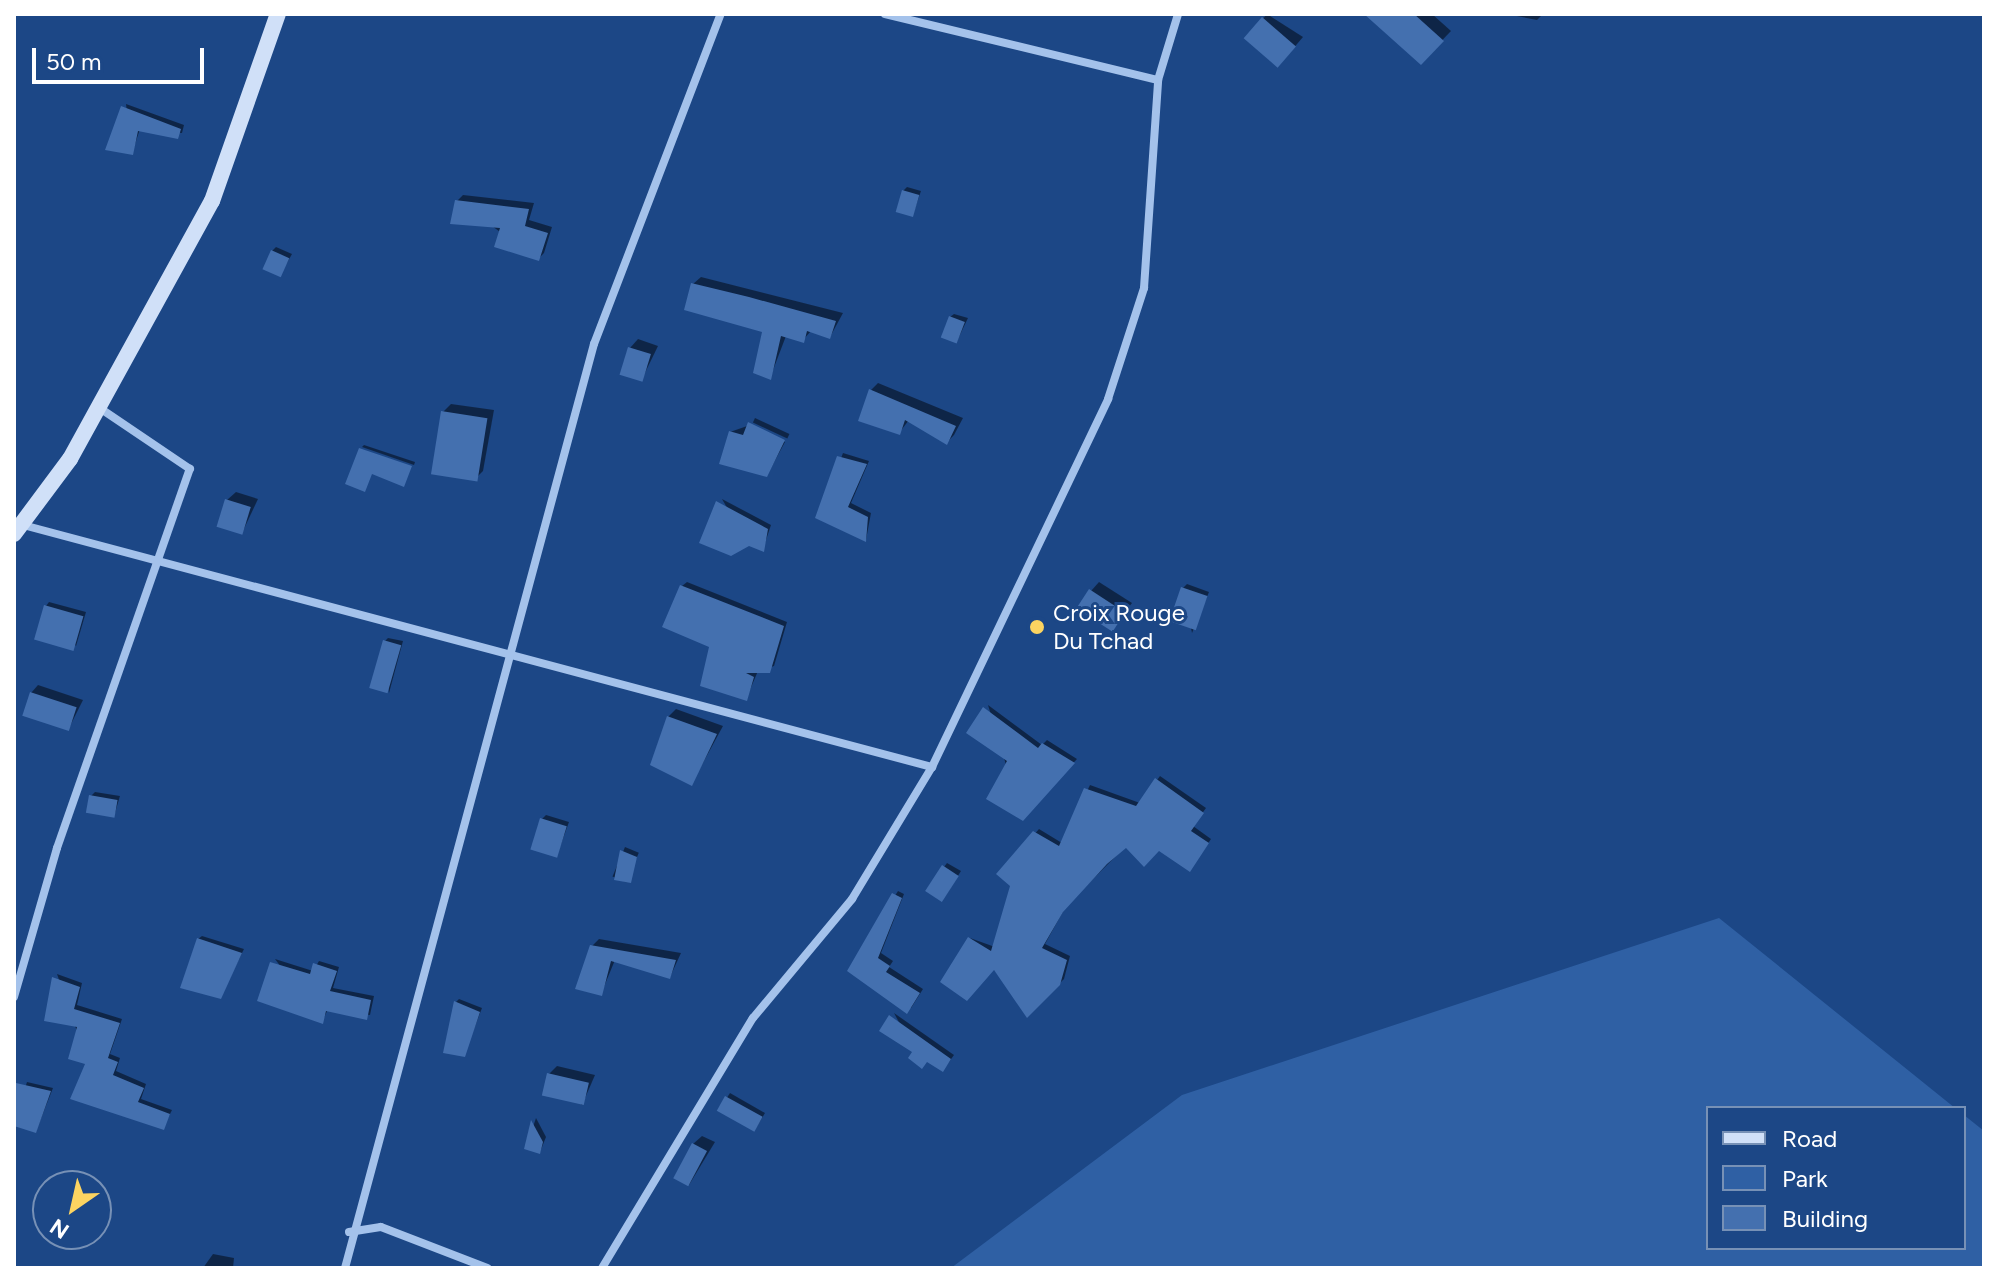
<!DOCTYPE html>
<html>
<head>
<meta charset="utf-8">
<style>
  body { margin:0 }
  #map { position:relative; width:1998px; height:1282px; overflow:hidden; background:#1c4786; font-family:Figtree,sans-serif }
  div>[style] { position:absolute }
  .green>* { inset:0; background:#2f60a4 }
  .shadow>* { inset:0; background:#0007; transform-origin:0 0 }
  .building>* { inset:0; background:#4470af; transform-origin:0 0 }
  .street>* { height:8px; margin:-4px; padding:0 4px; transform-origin:4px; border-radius:4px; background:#a4c2eb }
  .secondary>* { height:16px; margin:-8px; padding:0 8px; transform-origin:8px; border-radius:8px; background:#d0e0f8 }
  .dots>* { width:22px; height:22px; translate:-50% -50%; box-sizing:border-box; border:4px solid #1c4786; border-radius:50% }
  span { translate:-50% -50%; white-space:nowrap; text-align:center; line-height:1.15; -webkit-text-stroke:6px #1c4786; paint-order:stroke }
  .poi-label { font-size:24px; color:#fff }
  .left { translate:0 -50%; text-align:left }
  .frame { position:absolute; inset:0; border:16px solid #fff; pointer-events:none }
  .legend { position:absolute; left:1706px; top:1106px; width:260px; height:144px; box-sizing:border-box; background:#1c4786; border:2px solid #7791b6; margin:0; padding:10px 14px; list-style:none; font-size:24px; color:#fff }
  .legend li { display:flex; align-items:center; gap:16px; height:40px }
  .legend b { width:40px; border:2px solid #7791b6 }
  .north { position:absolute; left:32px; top:1170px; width:80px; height:80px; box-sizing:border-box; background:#1c4786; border:2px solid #7791b6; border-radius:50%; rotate:214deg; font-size:22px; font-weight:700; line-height:32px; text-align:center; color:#fff }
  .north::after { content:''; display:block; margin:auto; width:28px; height:36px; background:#fcd461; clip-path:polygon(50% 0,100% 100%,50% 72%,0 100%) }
  .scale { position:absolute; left:32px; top:48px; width:172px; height:36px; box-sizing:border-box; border:4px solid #fff; border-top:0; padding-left:10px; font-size:24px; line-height:28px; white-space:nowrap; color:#fff; -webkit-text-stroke:6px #1c4786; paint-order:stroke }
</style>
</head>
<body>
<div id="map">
  <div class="green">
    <i style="clip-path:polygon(1719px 918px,1955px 1108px,1708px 1108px,1708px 1248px,1964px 1248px,1964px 1115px,1984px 1131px,1984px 1268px,951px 1268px,1182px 1095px)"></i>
  </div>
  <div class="shadow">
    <i style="clip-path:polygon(1267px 14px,1303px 37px,1286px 57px,1246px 38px)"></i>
    <i style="clip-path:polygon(1382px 14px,1432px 14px,1451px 31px,1429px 54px)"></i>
    <i style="clip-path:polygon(1506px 14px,1543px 14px,1537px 20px)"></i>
    <i style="clip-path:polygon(126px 104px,184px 125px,182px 133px,140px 129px,132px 153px)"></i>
    <i style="clip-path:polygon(907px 187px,921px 191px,913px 214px,903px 191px)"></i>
    <i style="clip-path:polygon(463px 195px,534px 203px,529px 220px,552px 227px,544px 253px,538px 259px,457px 201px)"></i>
    <i style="clip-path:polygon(276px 247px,292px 254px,280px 275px,272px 251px)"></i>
    <i style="clip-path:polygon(701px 277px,843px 313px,830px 337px,811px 331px,803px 340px,786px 336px,770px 378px,765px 330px,693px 284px)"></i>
    <i style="clip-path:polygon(954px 314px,968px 318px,957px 341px,950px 317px)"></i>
    <i style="clip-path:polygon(638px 339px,658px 346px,641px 381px,630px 348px)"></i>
    <i style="clip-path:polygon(878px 383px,963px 418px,954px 435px,947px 442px,909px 420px,899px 433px,871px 390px)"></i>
    <i style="clip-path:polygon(451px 404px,494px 410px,483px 471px,475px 479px,443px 412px)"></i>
    <i style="left:755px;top:418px;width:38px;height:5px;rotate:25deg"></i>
    <i style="clip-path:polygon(750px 425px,785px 442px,767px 475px,730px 432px)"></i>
    <i style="clip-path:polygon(362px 447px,364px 445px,415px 462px,414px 465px)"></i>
    <i style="clip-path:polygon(843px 453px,869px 461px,851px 503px,871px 513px,866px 540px,818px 517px)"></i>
    <i style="clip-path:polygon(236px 492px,258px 499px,242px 533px,227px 500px)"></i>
    <i style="clip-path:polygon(722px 499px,771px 525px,763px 549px,748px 544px)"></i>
    <i style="clip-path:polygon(687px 582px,787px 622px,774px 666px,758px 671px,746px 699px,711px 646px,682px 586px)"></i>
    <i style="clip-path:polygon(1099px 582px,1132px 603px,1112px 629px,1091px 591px)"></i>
    <i style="clip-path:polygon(1187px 584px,1209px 592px,1192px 633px,1183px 588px)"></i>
    <i style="clip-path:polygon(49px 602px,86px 612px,76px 646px,46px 606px)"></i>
    <i style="clip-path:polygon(388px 638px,403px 641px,389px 693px,385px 641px)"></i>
    <i style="clip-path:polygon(38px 685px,83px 700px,69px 728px,31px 693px)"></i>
    <i style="clip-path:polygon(988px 705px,1042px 745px,1047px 740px,1077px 759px,1022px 818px)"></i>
    <i style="clip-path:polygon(676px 709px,723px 726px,692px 783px,668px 717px)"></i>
    <i style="clip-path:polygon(1160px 776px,1206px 808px,1193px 826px,1211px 839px,1193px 866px,1159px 849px,1126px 846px,1066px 906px,1045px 944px,1070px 956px,1064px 979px,1028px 1014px,970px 938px,995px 947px,1013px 886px,999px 874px,1039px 829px,1062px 843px,1090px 785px,1140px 803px)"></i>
    <i style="clip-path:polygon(95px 792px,120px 796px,114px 816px,91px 796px)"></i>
    <i style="clip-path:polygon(546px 815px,569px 822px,557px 855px,542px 819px)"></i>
    <i style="left:625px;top:847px;width:15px;height:32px;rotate:23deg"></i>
    <i style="clip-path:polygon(947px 863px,961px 871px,946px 895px,944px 867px)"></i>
    <i style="clip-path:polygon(898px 891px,904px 894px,881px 953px,893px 961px,889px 967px,923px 989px,911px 1008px,849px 970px)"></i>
    <i style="clip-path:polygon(202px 936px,244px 949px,220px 997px,198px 939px)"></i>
    <i style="clip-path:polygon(599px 939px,681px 953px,670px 977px,615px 960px,601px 994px,592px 946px)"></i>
    <i style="clip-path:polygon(275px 959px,313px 971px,319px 961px,339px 967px,333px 988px,374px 996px,370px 1015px,328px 1009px,322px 1022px)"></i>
    <i style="clip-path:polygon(57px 974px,82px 983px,77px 1005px,122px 1019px,110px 1054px,120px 1058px,116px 1071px,146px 1084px,141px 1099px,172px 1110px,163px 1128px,88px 1063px)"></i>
    <i style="clip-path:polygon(459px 999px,482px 1008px,464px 1055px,456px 1002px)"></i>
    <i style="clip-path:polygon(894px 1013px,954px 1055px,946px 1066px,915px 1052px)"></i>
    <i style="clip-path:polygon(557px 1066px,595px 1075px,582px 1105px,549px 1074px)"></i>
    <i style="clip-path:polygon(27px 1082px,53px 1088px,36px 1131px,14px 1124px)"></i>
    <i style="clip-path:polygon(730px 1093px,765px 1113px,757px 1126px,719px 1110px)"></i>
    <i style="clip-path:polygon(536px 1118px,546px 1137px,540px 1152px,526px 1148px)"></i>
    <i style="clip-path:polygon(702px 1136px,715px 1142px,689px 1185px,693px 1144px)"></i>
    <i style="clip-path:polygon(213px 1254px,234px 1258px,233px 1268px,203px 1268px)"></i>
  </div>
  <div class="building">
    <i style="clip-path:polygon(1364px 14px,1414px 14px,1444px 41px,1421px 65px)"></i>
    <i style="left:1262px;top:17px;width:45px;height:28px;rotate:41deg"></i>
    <i style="clip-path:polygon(121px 106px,181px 129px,178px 139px,138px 131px,133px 155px,105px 150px)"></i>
    <i style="left:902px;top:190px;width:18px;height:23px;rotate:16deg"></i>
    <i style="clip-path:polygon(455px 200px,529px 209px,525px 226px,548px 233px,539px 261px,494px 247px,500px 228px,450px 224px)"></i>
    <i style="left:271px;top:250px;width:20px;height:21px;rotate:24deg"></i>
    <i style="clip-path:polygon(691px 283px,749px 297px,836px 321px,830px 339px,807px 331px,804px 343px,781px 336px,771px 380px,753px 373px,762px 332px,684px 310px)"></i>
    <i style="left:949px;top:316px;width:17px;height:23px;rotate:21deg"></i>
    <i style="left:628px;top:347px;width:24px;height:29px;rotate:17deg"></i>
    <i style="clip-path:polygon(869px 389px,956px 426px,947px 445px,905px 420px,900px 435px,858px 421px)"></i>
    <i style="left:441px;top:411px;width:47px;height:64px;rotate:9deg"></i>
    <i style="clip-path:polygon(748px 422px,785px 440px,767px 477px,719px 464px,729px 431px,743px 435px)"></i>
    <i style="clip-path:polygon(359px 448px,412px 466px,404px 487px,372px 474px,365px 492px,345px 484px)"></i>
    <i style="clip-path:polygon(837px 456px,867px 464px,848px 507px,868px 517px,866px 542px,815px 518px)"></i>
    <i style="left:225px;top:499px;width:27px;height:29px;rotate:17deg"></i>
    <i style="clip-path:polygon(716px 501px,768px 529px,764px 552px,749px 546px,731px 556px,699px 543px)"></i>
    <i style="clip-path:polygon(680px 585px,784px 626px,770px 673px,746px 673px,754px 677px,747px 701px,700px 686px,709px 647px,662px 627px)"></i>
    <i style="left:1181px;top:587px;width:28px;height:36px;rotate:19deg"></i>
    <i style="left:1089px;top:589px;width:43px;height:23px;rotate:33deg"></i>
    <i style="left:44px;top:605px;width:41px;height:36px;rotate:16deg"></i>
    <i style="left:383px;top:640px;width:19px;height:50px;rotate:16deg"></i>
    <i style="left:30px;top:692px;width:49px;height:25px;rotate:18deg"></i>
    <i style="clip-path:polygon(983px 707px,1038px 748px,1042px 743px,1075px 763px,1023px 821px,986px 799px,1007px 761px,966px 733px)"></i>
    <i style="clip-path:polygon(667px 716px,717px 734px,692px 786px,650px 765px)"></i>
    <i style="clip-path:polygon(1155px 778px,1204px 813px,1191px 831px,1209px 843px,1190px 872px,1159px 851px,1144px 867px,1126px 848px,1107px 864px,1063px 912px,1042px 948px,1067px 960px,1060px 985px,1027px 1018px,994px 970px,967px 1001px,940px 982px,968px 937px,991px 951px,1010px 886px,996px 874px,1033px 831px,1059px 846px,1084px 788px,1136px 806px)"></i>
    <i style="left:89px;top:795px;width:29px;height:18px;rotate:10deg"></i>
    <i style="left:540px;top:818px;width:28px;height:33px;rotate:17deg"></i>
    <i style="clip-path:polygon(620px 850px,637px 857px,631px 883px,614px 880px)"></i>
    <i style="left:942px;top:865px;width:20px;height:31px;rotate:33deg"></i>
    <i style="clip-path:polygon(892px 893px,902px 898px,878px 958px,890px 966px,886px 972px,920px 993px,907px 1014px,847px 971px)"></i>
    <i style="clip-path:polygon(197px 938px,242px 953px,221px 999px,180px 988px)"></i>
    <i style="clip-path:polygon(590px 945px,676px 960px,670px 979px,611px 961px,602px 996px,575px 989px)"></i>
    <i style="clip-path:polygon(270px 962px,310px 974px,313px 963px,337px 971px,330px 991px,371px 1000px,367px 1020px,326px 1011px,323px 1024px,257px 1001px)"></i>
    <i style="clip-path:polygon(52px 977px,80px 987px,74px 1009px,120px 1023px,108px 1058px,118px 1062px,113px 1075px,144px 1088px,138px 1102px,170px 1114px,164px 1130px,70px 1099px,85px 1064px,68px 1059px,77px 1027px,44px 1021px)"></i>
    <i style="clip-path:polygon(454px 1001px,480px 1012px,465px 1057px,443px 1053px)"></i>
    <i style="clip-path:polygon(889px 1015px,951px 1059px,943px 1072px,927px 1062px,922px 1069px,908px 1058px,912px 1052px,879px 1031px)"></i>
    <i style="left:547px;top:1073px;width:43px;height:23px;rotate:13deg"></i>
    <i style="clip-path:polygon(16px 1083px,51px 1091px,36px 1133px,14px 1126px)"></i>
    <i style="left:725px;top:1096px;width:43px;height:17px;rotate:29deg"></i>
    <i style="clip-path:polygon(531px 1120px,543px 1142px,540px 1154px,524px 1149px)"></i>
    <i style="left:692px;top:1143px;width:17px;height:40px;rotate:28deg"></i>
  </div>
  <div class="street">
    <i style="left:885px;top:14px;width:281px;rotate:13.6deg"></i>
    <i style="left:23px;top:525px;width:941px;rotate:14.91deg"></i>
    <i style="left:14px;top:997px;width:155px;rotate:-73.9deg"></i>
    <i style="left:57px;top:848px;width:402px;rotate:-70.7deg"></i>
    <i style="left:190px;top:469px;width:111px;rotate:-146deg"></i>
    <i style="left:349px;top:1232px;width:32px;rotate:-9deg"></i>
    <i style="left:381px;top:1227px;width:114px;rotate:21.1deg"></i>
    <i style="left:345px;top:1268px;width:957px;rotate:-74.92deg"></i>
    <i style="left:594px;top:344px;width:354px;rotate:-69deg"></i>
    <i style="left:602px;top:1268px;width:292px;rotate:-58.9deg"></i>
    <i style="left:753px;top:1018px;width:155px;rotate:-50.2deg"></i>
    <i style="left:852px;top:899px;width:154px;rotate:-58.8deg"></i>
    <i style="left:932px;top:767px;width:408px;rotate:-64.4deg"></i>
    <i style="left:1108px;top:399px;width:117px;rotate:-72deg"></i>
    <i style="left:1144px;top:288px;width:208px;rotate:-86.1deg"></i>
    <i style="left:1158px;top:80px;width:69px;rotate:-73.1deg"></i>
  </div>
  <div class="secondary">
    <i style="left:14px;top:534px;width:94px;rotate:-53.3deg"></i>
    <i style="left:70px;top:459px;width:294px;rotate:-61.2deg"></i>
    <i style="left:212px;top:201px;width:198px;rotate:-70.6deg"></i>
  </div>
  <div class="dots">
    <i style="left:1037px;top:627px;background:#fcd461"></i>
  </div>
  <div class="poi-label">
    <span class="left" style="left:1053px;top:627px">Croix Rouge<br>Du Tchad</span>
  </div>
  <div class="frame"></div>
  <ul class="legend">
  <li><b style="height:10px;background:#d0e0f8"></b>Road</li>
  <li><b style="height:22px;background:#2f60a4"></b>Park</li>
  <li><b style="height:22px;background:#4470af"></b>Building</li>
  </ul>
  <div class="north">N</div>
  <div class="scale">50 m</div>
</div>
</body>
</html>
